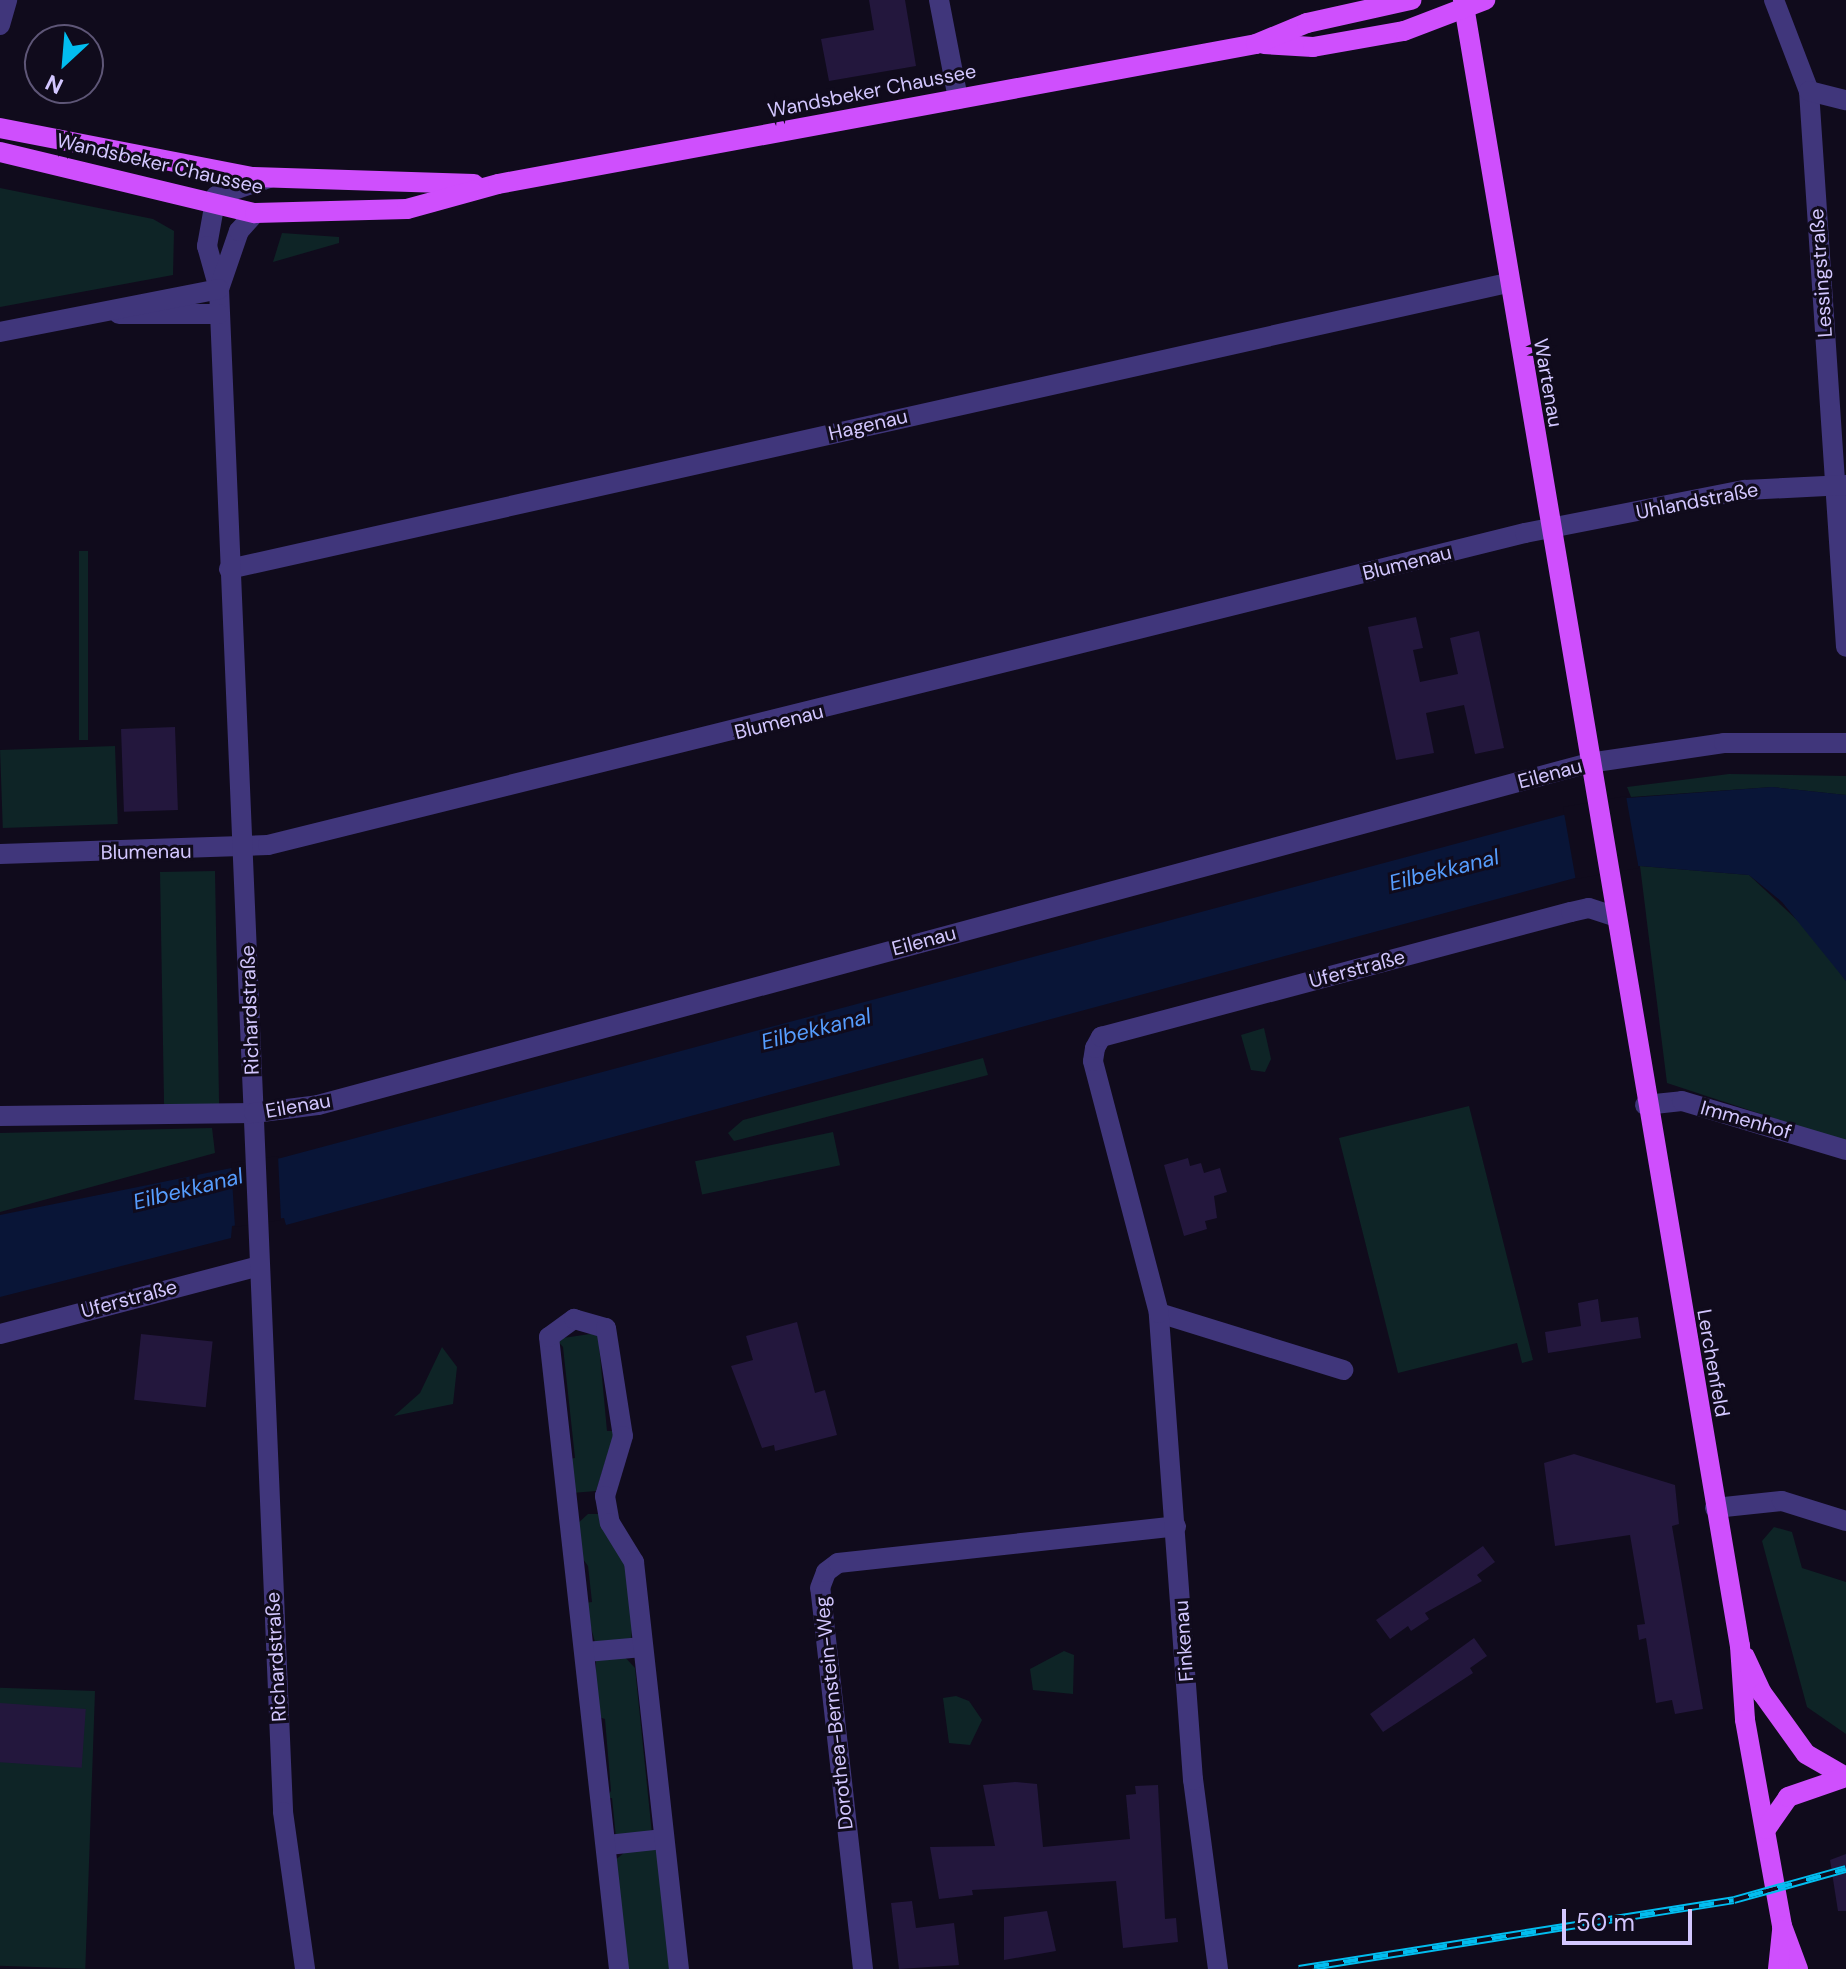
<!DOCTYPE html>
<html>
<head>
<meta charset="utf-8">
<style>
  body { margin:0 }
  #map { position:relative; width:1846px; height:1969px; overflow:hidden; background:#100b1c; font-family:"DM Sans",sans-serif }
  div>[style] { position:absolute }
  .green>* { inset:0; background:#0e2426; transform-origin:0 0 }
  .water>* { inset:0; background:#091537 }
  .pier>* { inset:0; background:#100b1c; transform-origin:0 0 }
  .building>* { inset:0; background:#23173d; transform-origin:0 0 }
  .minor>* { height:20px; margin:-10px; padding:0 10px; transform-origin:10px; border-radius:10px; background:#40367b }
  .tertiary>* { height:20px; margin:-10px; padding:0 10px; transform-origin:10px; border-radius:10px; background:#40367b }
  .primary>* { height:20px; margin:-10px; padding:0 10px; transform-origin:10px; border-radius:10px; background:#cf4ffd }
  .rail>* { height:8px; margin-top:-4px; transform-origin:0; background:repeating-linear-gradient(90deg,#100b1c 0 15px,#02bdef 0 30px); box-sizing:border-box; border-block:2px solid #02bdef }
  span { translate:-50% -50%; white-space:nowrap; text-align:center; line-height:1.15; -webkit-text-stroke:6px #100b1c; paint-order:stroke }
  .street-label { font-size:20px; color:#d3c7ff }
  .water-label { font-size:22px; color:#569dfe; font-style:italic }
  .north { position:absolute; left:24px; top:24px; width:80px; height:80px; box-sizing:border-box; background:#100b1c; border:2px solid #5e5677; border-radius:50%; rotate:206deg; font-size:22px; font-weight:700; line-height:32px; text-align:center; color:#d3c7ff }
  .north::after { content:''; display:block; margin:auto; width:28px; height:36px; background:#02bdef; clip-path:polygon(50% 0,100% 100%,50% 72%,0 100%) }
  .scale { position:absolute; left:1562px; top:1909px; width:130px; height:36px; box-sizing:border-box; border:4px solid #d3c7ff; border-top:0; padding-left:10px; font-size:24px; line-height:28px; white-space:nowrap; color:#d3c7ff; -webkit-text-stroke:6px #100b1c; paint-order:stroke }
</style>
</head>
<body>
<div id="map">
  <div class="green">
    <i style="clip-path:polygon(0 188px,153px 219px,174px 231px,173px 275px,0 307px)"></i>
    <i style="clip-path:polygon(282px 233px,339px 237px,339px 243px,273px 262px)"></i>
    <i style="left:79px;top:551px;width:9px;height:189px"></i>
    <i style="left:115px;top:746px;width:78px;height:115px;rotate:88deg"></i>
    <i style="clip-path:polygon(1729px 774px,1846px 776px,1846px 795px,1772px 787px,1631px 797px,1627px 787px)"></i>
    <i style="clip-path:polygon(1640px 866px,1749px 875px,1811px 933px,1846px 981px,1846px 1142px,1667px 1083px)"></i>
    <i style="left:215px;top:871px;width:239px;height:55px;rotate:89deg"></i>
    <i style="clip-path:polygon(1264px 1028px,1271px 1059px,1265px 1072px,1251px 1070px,1241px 1035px)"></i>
    <i style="clip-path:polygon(983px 1058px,988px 1075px,734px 1141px,728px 1133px,743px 1120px)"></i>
    <i style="clip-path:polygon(1469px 1106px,1533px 1360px,1522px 1363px,1517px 1343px,1398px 1373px,1339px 1138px)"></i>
    <i style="clip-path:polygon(212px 1128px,215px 1153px,0 1212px,0 1133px)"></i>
    <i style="left:833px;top:1132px;width:34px;height:141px;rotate:78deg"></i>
    <i style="clip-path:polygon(604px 1332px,599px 1345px,607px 1431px,615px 1431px,596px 1491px,572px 1493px,568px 1459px,575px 1458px,563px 1347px,556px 1339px)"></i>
    <i style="clip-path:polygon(442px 1347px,457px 1367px,453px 1404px,394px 1416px,420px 1393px)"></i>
    <i style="clip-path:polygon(588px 1514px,601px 1514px,626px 1559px,635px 1603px,631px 1639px,595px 1642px,584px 1603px,592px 1602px,588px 1566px,578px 1552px,577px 1524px)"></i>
    <i style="clip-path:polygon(1774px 1527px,1792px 1532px,1802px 1568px,1846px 1582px,1846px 1734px,1807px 1707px,1762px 1541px)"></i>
    <i style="clip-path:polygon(1064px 1651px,1074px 1655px,1073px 1694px,1033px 1690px,1030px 1669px)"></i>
    <i style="clip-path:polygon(624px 1656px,635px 1668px,652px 1834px,616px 1838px,612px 1798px,606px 1798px,611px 1791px,605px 1719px,596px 1716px,596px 1658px)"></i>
    <i style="left:95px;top:1691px;width:278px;height:95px;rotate:92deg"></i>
    <i style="clip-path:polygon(956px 1696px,969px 1701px,982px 1720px,970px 1745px,949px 1743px,943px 1698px)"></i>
    <i style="clip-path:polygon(658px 1848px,673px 1969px,628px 1969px,614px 1861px,625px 1852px)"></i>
  </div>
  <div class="water">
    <i style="clip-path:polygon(1772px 787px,1846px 795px,1846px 981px,1782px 902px,1749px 875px,1640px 866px,1575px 878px,286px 1225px,284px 1218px,232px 1226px,231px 1238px,0 1297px,0 1215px,281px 1158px,1627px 798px)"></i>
  </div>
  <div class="pier">
    <i style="left:1626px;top:796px;width:73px;height:64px;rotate:80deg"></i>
    <i style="clip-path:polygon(278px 1156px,281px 1220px,235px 1227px,231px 1163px)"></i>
  </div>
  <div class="building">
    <i style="clip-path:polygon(869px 0,905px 0,916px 66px,829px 81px,821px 39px,874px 30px)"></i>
    <i style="clip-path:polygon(1416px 617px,1423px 648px,1413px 650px,1420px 682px,1458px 674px,1450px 638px,1479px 631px,1504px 748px,1475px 754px,1464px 705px,1426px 713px,1434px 753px,1396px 760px,1368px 627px)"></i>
    <i style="left:175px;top:727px;width:83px;height:54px;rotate:88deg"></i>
    <i style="clip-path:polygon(1188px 1158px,1190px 1166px,1201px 1163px,1204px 1173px,1220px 1168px,1227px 1192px,1214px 1196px,1217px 1218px,1205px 1221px,1207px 1229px,1184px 1236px,1164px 1165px)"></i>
    <i style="clip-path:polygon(1598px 1299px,1601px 1322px,1638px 1317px,1641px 1338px,1548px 1353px,1545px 1332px,1581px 1326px,1578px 1303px)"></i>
    <i style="clip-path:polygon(797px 1322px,815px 1393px,825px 1390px,837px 1435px,775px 1451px,774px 1445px,762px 1448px,731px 1366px,753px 1360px,746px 1336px)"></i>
    <i style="left:141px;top:1334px;width:72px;height:66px;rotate:6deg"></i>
    <i style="clip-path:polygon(1574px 1454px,1675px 1485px,1679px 1524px,1672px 1526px,1703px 1709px,1675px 1714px,1672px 1700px,1656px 1703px,1646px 1638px,1639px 1640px,1637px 1625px,1645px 1624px,1630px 1535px,1555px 1546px,1544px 1463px)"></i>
    <i style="clip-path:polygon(1483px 1546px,1495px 1562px,1477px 1575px,1482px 1581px,1425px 1613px,1429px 1619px,1411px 1631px,1408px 1626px,1390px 1639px,1376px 1620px)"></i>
    <i style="clip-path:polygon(1474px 1638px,1487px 1656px,1470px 1668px,1473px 1673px,1383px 1732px,1370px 1714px)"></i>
    <i style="left:0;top:1703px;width:86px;height:59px;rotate:4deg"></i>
    <i style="clip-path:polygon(1015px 1782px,1037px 1784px,1043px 1847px,1130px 1839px,1126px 1795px,1136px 1794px,1135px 1786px,1158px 1785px,1165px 1919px,1176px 1918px,1178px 1942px,1123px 1948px,1116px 1881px,972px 1890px,973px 1895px,939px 1899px,930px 1847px,995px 1846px,983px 1785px)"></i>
    <i style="clip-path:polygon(1846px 1854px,1846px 1911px,1838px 1911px,1830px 1860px)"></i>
    <i style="clip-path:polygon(912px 1901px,916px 1928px,954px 1923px,959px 1965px,899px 1969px,891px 1903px)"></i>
    <i style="clip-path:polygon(1047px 1911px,1056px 1951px,1004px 1960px,1004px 1917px)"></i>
  </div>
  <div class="minor">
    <i style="left:939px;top:0;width:101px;rotate:79.1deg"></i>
    <i style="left:1774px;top:0;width:97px;rotate:69deg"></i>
    <i style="left:1809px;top:91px;width:557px;rotate:86.19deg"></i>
    <i style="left:0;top:25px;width:26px;rotate:-74deg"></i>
    <i style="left:1809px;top:91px;width:38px;rotate:14deg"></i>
    <i style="left:229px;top:569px;width:1310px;rotate:-12.61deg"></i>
    <i style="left:0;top:854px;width:268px;rotate:-1.9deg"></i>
    <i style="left:268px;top:845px;width:1295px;rotate:-13.94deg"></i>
    <i style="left:1525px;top:533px;width:224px;rotate:-11.1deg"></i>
    <i style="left:1745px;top:490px;width:101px;rotate:-2.8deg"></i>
    <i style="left:1645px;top:1105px;width:37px;rotate:-6deg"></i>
    <i style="left:1682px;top:1101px;width:171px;rotate:16.6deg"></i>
    <i style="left:1159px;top:1313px;width:193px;rotate:17.2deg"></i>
    <i style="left:0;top:1334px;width:268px;rotate:-14.7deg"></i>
    <i style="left:1715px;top:1508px;width:67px;rotate:-6deg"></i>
    <i style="left:1782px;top:1501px;width:67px;rotate:17.4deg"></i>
    <i style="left:586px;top:1652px;width:57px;rotate:-5deg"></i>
    <i style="left:608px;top:1845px;width:56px;rotate:-6.1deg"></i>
    <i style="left:619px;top:1969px;width:636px;rotate:-96.32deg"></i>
    <i style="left:549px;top:1337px;width:31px;rotate:-36deg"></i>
    <i style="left:574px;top:1319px;width:33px;rotate:16deg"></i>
    <i style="left:606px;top:1328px;width:109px;rotate:81.1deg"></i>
    <i style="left:623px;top:1436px;width:63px;rotate:106.7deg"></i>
    <i style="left:605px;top:1496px;width:27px;rotate:80deg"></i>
    <i style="left:610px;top:1523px;width:46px;rotate:58.4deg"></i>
    <i style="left:634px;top:1562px;width:409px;rotate:83.7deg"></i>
    <i style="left:863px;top:1969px;width:383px;rotate:-96.4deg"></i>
    <i style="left:820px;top:1588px;width:17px;rotate:-69deg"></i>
    <i style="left:826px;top:1572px;width:15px;rotate:-37deg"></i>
    <i style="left:838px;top:1563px;width:340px;rotate:-6.2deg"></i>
    <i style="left:1218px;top:1969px;width:191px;rotate:-97.5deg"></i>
    <i style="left:1193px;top:1780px;width:468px;rotate:-94.2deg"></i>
    <i style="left:1159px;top:1313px;width:260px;rotate:-104.7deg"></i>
    <i style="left:1093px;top:1061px;width:13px;rotate:-81deg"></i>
    <i style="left:1095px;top:1048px;width:13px;rotate:-61deg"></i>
    <i style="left:1101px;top:1037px;width:486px;rotate:-14.9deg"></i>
    <i style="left:1571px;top:912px;width:18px;rotate:-13deg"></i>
    <i style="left:1589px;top:908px;width:25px;rotate:18deg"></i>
  </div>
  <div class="tertiary">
    <i style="left:269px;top:178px;width:56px;rotate:161.2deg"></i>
    <i style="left:216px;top:196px;width:51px;rotate:100.2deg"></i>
    <i style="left:207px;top:246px;width:45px;rotate:74.4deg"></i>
    <i style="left:219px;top:289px;width:1524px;rotate:87.59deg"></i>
    <i style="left:283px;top:1812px;width:159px;rotate:82deg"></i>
    <i style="left:219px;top:289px;width:61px;rotate:-71deg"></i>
    <i style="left:239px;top:231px;width:24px;rotate:-48deg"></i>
    <i style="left:119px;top:314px;width:100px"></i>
    <i style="left:0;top:332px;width:223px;rotate:-11.1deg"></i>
    <i style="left:0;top:1116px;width:254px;rotate:-0.7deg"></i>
    <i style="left:254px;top:1113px;width:64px;rotate:-7.1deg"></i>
    <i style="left:318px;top:1105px;width:1316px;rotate:-15.06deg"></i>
    <i style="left:1589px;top:763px;width:136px;rotate:-8.4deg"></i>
    <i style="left:1724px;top:743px;width:122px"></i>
  </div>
  <div class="primary">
    <i style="left:1463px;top:0;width:1669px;rotate:80.45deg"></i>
    <i style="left:1740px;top:1646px;width:74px;rotate:86.1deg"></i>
    <i style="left:1745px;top:1720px;width:209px;rotate:79.8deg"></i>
    <i style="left:1782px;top:1926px;width:46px;rotate:69.6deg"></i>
    <i style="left:1264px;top:44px;width:49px;rotate:3.5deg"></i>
    <i style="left:1313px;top:47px;width:92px;rotate:-10deg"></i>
    <i style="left:1404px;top:31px;width:87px;rotate:-20.9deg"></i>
    <i style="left:0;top:128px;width:257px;rotate:11deg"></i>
    <i style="left:252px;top:177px;width:222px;rotate:1.8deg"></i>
    <i style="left:0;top:152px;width:262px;rotate:13.5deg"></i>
    <i style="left:255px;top:213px;width:152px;rotate:-1.5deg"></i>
    <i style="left:407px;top:209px;width:94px;rotate:-15.4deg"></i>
    <i style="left:498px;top:184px;width:771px;rotate:-10.46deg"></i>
    <i style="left:1256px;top:44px;width:55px;rotate:-22.4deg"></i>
    <i style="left:1307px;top:23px;width:107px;rotate:-12.5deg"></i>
    <i style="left:1745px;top:1657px;width:40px;rotate:65deg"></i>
    <i style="left:1762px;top:1693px;width:75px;rotate:54.2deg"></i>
    <i style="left:1806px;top:1754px;width:46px;rotate:29.9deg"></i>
    <i style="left:1766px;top:1829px;width:39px;rotate:-55deg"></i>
    <i style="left:1788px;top:1797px;width:61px;rotate:-19deg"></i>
    <i style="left:1778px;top:1969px;width:39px;rotate:-84deg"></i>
  </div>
  <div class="rail">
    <i style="left:1299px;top:1969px;width:440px;rotate:-9deg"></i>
    <i style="left:1734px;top:1900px;width:116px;rotate:-15.5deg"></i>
  </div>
  <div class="street-label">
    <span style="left:872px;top:91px;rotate:-11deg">Wandsbeker Chaussee</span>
    <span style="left:160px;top:164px;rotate:13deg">Wandsbeker Chaussee</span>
    <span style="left:1821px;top:273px;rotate:-94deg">Lessingstraße</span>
    <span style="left:1548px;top:383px;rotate:80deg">Wartenau</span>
    <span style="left:868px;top:425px;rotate:-13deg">Hagenau</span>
    <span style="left:1697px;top:501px;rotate:-11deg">Uhlandstraße</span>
    <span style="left:1407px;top:563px;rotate:-14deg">Blumenau</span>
    <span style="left:779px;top:722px;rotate:-14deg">Blumenau</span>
    <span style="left:1550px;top:774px;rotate:-15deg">Eilenau</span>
    <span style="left:146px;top:852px;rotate:-1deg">Blumenau</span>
    <span style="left:924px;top:941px;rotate:-15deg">Eilenau</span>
    <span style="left:1357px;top:969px;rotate:-15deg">Uferstraße</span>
    <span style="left:250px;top:1010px;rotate:-92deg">Richardstraße</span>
    <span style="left:298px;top:1106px;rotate:-10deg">Eilenau</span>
    <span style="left:1746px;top:1120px;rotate:16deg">Immenhof</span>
    <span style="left:129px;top:1299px;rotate:-15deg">Uferstraße</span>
    <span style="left:1713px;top:1363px;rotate:80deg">Lerchenfeld</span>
    <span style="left:1184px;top:1641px;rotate:-94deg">Finkenau</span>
    <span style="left:276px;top:1657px;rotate:-93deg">Richardstraße</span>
    <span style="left:834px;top:1713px;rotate:-96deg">Dorothea-Bernstein-Weg</span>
  </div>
  <div class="water-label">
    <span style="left:1444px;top:870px;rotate:-14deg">Eilbekkanal</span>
    <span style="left:816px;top:1029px;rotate:-14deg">Eilbekkanal</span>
    <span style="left:188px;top:1189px;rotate:-14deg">Eilbekkanal</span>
  </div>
  <div class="north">N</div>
  <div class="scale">50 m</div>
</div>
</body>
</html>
